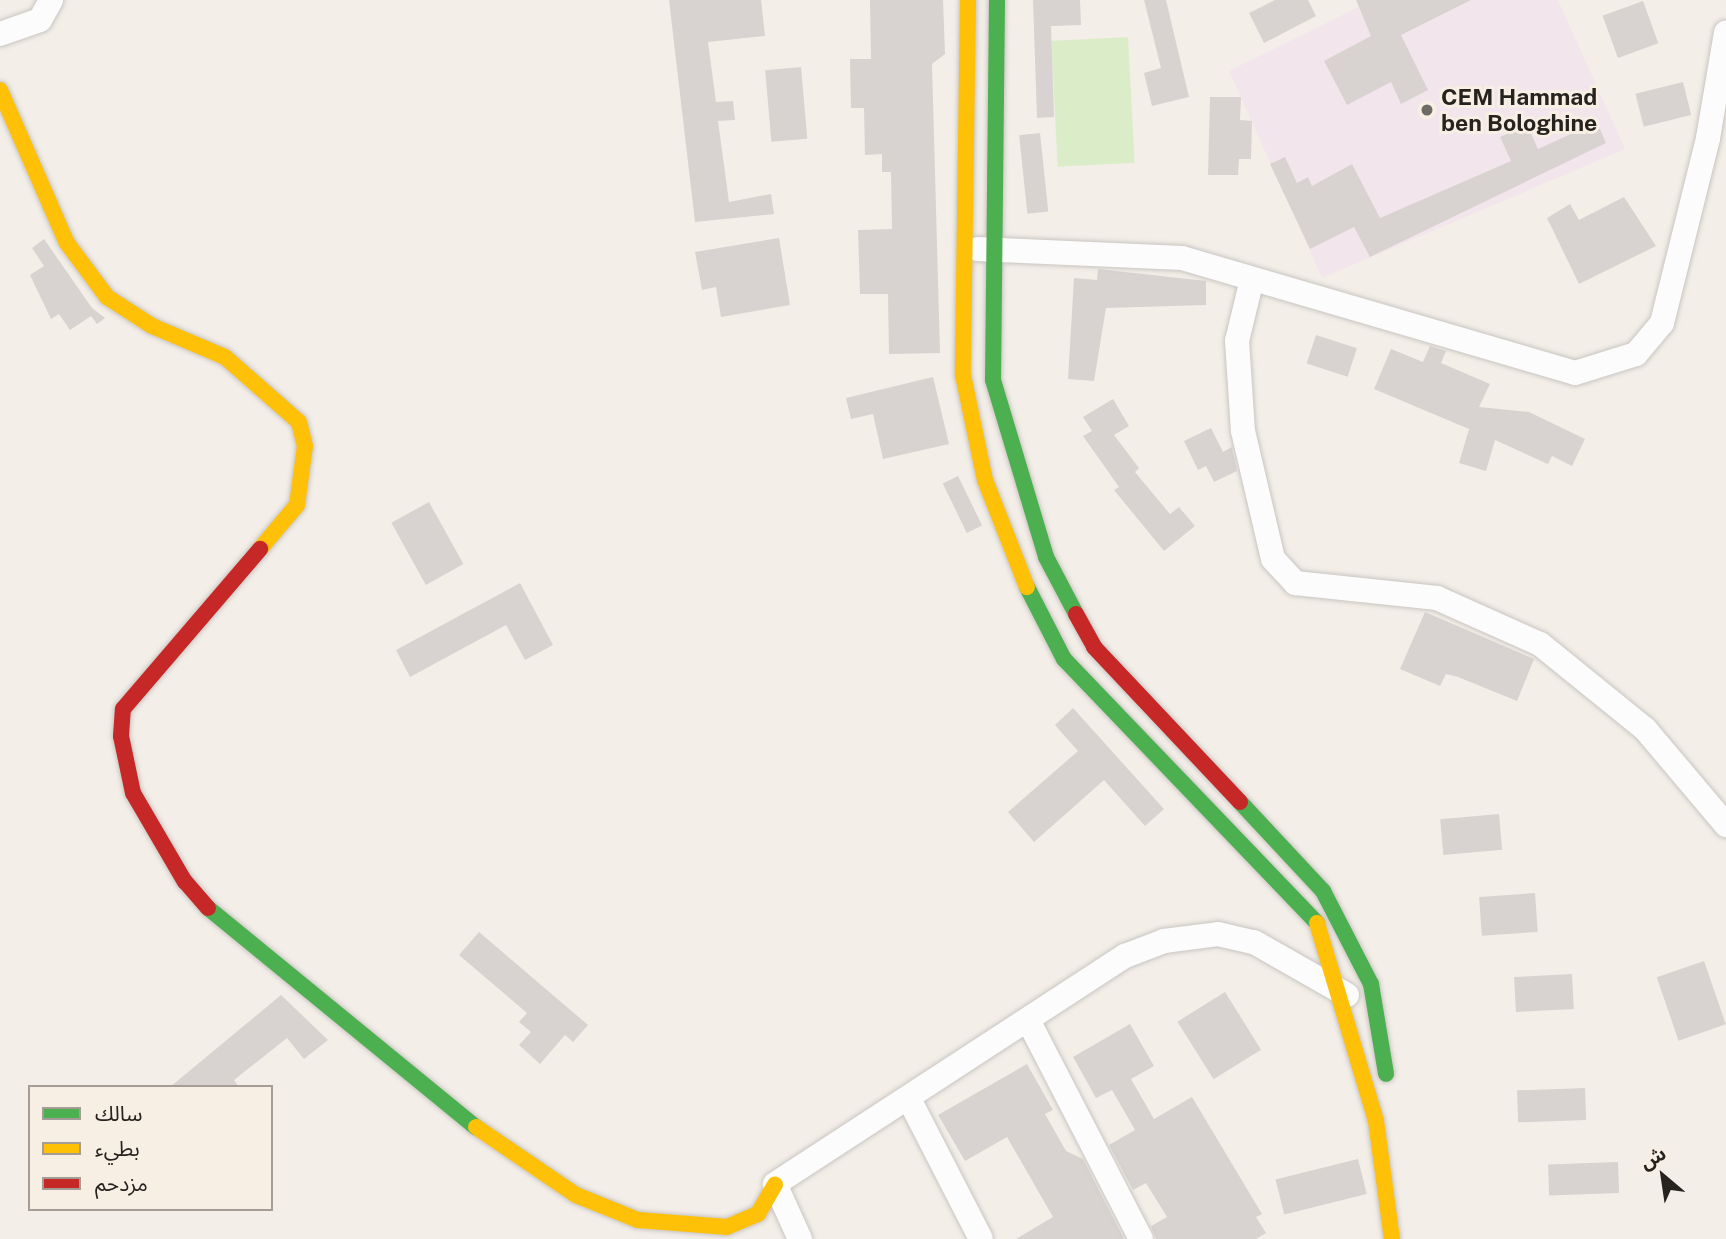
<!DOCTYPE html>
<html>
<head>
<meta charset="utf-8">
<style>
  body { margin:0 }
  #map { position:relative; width:1726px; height:1239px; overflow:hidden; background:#f3eee8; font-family:"Public Sans","Noto Sans Arabic",sans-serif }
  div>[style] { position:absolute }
  .education>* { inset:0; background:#f2e6ec }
  .green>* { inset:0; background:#dbedc8; transform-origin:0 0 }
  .building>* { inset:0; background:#d8d3d0; transform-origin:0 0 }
  .roads { filter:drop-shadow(0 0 2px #c9c5c1) drop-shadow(0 0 2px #c9c5c1) }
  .street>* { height:24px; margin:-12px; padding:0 12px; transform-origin:12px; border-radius:12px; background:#fdfcfc }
  .fast>* { height:16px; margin:-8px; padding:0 8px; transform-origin:8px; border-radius:8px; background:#4caf50 }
  .slow>* { height:16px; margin:-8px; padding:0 8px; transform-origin:8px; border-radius:8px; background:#ffc107 }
  .jam>* { height:16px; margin:-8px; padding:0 8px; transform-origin:8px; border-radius:8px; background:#c62828 }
  .dots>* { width:19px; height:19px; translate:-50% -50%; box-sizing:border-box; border:4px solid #f7eee4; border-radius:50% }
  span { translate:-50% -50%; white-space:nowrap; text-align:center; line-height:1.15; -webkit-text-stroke:6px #f7eee4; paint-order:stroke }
  .poi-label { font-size:23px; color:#26231f; font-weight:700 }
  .left { translate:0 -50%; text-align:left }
  .legend { position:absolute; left:28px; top:1085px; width:245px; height:126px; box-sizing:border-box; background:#f7eee4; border:2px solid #a39d95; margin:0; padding:9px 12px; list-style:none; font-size:21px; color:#26231f }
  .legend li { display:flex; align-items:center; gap:14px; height:35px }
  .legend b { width:35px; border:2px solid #a39d95 }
  .north { position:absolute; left:1628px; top:1141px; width:70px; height:70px; -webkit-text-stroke:5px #f7eee4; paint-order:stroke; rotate:331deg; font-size:19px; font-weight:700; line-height:28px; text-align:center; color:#26231f }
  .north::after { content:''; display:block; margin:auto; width:24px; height:32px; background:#26231f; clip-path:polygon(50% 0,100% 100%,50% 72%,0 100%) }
</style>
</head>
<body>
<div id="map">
  <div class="education">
    <i style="clip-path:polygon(1373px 0,1558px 0,1625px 149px,1322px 278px,1229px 71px)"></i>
  </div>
  <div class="green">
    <i style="left:1128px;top:37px;width:126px;height:77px;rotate:87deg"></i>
  </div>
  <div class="building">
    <i style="clip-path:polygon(669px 0,761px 0,765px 36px,708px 42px,716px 102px,733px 101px,735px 120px,718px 121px,729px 202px,771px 194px,774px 214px,695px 222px)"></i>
    <i style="clip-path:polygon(870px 0,943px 0,945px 54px,932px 64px,940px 353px,889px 354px,888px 294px,860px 294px,858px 230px,892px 229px,891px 172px,882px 172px,882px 154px,865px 155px,864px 108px,851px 108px,850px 59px,871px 59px)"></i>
    <i style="clip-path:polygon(1033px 0,1080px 0,1081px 25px,1051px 26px,1054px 117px,1037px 118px)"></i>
    <i style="clip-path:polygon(1144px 0,1166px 0,1189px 97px,1152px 106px,1144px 73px,1161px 68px)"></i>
    <i style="clip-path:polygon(1275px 0,1308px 0,1316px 16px,1264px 43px,1249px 13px)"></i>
    <i style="clip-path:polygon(1356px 0,1471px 0,1401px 35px,1428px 90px,1401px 104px,1391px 82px,1347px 105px,1324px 61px,1371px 36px)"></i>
    <i style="left:1643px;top:1px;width:45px;height:43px;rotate:70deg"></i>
    <i style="left:801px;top:67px;width:72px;height:36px;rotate:85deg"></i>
    <i style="left:1683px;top:82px;width:34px;height:49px;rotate:76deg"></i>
    <i style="clip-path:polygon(1210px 97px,1241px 97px,1240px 120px,1252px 121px,1251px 159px,1239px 159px,1238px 175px,1208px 175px)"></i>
    <i style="clip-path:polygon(1597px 122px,1606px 143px,1370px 257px,1354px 227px,1310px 249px,1270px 164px,1285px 157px,1297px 183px,1308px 177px,1312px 186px,1352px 164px,1380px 218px,1511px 161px,1500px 137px,1527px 125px,1538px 149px)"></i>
    <i style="left:1040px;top:133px;width:79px;height:21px;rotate:84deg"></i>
    <i style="clip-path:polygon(1624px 197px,1656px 246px,1579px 284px,1547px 218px,1570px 204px,1579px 220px)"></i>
    <i style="clip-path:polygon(779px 238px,790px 305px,721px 317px,716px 287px,702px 290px,695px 252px)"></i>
    <i style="clip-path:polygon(44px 239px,92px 308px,105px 318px,97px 324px,91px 316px,70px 330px,59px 314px,51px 319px,30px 275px,44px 266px,32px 248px)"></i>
    <i style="clip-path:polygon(1098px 269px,1206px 281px,1206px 305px,1106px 308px,1094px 381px,1068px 379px,1074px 278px,1097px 280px)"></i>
    <i style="left:1316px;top:335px;width:43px;height:30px;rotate:18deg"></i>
    <i style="clip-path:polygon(1430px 346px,1446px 351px,1441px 363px,1490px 384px,1479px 407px,1529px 412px,1585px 439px,1572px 466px,1552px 456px,1548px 464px,1495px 440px,1486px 471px,1459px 463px,1469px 429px,1374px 389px,1391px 349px,1423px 362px)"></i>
    <i style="clip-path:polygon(933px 377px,949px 444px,883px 459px,873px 414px,851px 419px,846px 398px)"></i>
    <i style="clip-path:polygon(1113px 399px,1129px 426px,1114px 435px,1139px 468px,1135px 472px,1170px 514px,1179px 507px,1195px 526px,1164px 551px,1114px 490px,1119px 487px,1083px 436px,1092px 431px,1083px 417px)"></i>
    <i style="clip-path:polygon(1211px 428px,1223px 452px,1232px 447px,1237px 471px,1214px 482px,1206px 466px,1198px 470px,1184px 441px)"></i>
    <i style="left:958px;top:476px;width:55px;height:17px;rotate:64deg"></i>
    <i style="left:429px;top:502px;width:71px;height:43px;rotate:61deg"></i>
    <i style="clip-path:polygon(520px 583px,553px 645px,525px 660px,506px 625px,410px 677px,396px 650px)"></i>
    <i style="clip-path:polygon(1425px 612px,1534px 659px,1517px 701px,1458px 677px,1446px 674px,1440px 686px,1400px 669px)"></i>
    <i style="clip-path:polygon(1073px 708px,1164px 809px,1145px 826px,1104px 780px,1034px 842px,1008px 812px,1078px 751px,1055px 725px)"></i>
    <i style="left:1499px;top:814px;width:36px;height:59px;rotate:85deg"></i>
    <i style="left:1535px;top:893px;width:39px;height:56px;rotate:86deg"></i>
    <i style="clip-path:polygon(479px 932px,588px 1025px,573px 1042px,565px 1035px,540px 1064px,519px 1045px,531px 1032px,519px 1022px,527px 1013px,459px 955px)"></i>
    <i style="left:1704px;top:961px;width:67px;height:50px;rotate:71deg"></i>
    <i style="left:1572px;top:974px;width:35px;height:58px;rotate:87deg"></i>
    <i style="left:1225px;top:992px;width:68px;height:56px;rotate:58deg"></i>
    <i style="clip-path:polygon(281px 995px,328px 1040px,304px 1059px,287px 1038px,234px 1080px,239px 1087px,170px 1087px)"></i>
    <i style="clip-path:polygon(1130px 1024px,1154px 1066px,1131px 1079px,1154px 1119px,1192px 1097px,1262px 1214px,1256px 1217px,1266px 1233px,1256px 1239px,1156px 1239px,1151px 1226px,1167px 1217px,1146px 1183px,1133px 1190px,1109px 1145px,1135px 1130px,1112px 1090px,1096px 1098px,1073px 1057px)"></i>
    <i style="clip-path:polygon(1027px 1064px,1053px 1110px,1045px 1114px,1066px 1151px,1083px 1159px,1124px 1239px,1016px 1239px,1053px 1217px,1007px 1137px,965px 1161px,938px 1115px)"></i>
    <i style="left:1585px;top:1088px;width:32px;height:68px;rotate:88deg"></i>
    <i style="left:1358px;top:1159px;width:36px;height:85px;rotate:76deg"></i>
    <i style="left:1618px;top:1162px;width:31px;height:70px;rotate:88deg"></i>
  </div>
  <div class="roads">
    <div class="street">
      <i style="left:0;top:34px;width:42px;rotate:-19.3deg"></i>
      <i style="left:40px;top:20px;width:23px;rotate:-61deg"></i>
      <i style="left:978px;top:249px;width:204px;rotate:2.5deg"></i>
      <i style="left:1182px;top:258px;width:409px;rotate:16.3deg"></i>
      <i style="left:1575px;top:373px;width:64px;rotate:-17.3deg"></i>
      <i style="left:1636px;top:354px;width:40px;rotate:-50deg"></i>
      <i style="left:1662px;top:323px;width:191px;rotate:-76deg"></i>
      <i style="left:1708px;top:138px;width:107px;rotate:-80.3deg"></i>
      <i style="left:1252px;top:279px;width:64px;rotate:103.6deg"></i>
      <i style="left:1237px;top:341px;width:90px;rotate:86.2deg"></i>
      <i style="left:1243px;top:431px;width:131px;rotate:76.8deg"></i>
      <i style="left:1273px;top:559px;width:33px;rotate:47deg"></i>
      <i style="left:1295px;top:583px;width:143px;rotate:6deg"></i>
      <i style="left:1437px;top:598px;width:113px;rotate:24.1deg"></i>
      <i style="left:1540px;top:644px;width:135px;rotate:39deg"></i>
      <i style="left:1645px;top:729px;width:126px;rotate:49.8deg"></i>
      <i style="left:1029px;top:1022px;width:244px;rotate:62.7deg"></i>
      <i style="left:909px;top:1099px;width:157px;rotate:62.8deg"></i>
      <i style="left:800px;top:1239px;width:60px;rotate:-114.4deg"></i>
      <i style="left:775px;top:1184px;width:418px;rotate:-33.1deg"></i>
      <i style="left:1125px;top:956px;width:42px;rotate:-21deg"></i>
      <i style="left:1164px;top:941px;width:54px;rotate:-7.4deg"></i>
      <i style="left:1218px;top:934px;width:37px;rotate:13deg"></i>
      <i style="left:1254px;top:942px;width:107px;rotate:29.7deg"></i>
    </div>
    <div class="fast">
      <i style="left:997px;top:0;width:380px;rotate:90.6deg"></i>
      <i style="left:993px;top:380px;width:185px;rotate:73.3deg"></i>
      <i style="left:1046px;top:557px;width:64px;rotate:62.2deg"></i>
      <i style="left:1027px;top:587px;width:81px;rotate:62.8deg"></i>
      <i style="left:1064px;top:659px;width:366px;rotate:46.2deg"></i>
      <i style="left:1240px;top:802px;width:122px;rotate:47deg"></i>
      <i style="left:1323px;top:891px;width:105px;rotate:62.7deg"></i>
      <i style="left:1371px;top:984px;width:91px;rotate:80.5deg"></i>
      <i style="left:208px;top:908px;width:346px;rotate:39.3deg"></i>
    </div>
    <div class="slow">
      <i style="left:968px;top:0;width:375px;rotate:90.8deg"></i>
      <i style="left:963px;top:375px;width:107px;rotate:78.2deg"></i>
      <i style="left:985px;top:480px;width:115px;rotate:68.6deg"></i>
      <i style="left:0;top:90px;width:167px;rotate:66.4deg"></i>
      <i style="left:67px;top:243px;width:67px;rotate:53.5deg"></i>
      <i style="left:107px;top:297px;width:54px;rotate:32.8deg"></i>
      <i style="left:152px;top:326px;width:79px;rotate:23deg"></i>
      <i style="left:225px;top:357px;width:98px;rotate:41.3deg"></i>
      <i style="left:299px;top:422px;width:25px;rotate:76deg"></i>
      <i style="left:305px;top:446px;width:60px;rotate:97.7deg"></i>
      <i style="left:297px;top:505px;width:57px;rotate:130.1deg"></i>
      <i style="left:1317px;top:923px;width:207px;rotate:73.4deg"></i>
      <i style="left:1376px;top:1121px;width:119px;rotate:82.3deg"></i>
      <i style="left:476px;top:1127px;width:121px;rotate:34.2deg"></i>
      <i style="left:576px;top:1195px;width:67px;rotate:22deg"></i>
      <i style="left:638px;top:1220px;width:89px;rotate:4.5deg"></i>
      <i style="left:727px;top:1227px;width:34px;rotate:-23deg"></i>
      <i style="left:758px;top:1214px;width:34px;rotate:-60deg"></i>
    </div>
    <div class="jam">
      <i style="left:1076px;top:614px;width:38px;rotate:61deg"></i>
      <i style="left:1094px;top:647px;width:213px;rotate:46.7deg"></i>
      <i style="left:208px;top:908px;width:35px;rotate:-131deg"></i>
      <i style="left:185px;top:882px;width:103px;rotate:-120.3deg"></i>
      <i style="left:133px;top:793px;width:58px;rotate:-101.9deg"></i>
      <i style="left:121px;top:736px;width:27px;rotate:-86deg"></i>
      <i style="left:123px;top:709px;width:211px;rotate:-49.4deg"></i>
    </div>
  </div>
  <div class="dots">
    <i style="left:1427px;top:110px;background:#6e6a65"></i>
  </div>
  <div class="poi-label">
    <span class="left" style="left:1441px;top:110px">CEM Hammad<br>ben Bologhine</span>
  </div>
  <ul class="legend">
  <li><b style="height:9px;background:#4caf50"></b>سالك</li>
  <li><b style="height:9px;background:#ffc107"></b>بطيء</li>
  <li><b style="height:9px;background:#c62828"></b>مزدحم</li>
  </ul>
  <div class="north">ش</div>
</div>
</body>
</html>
